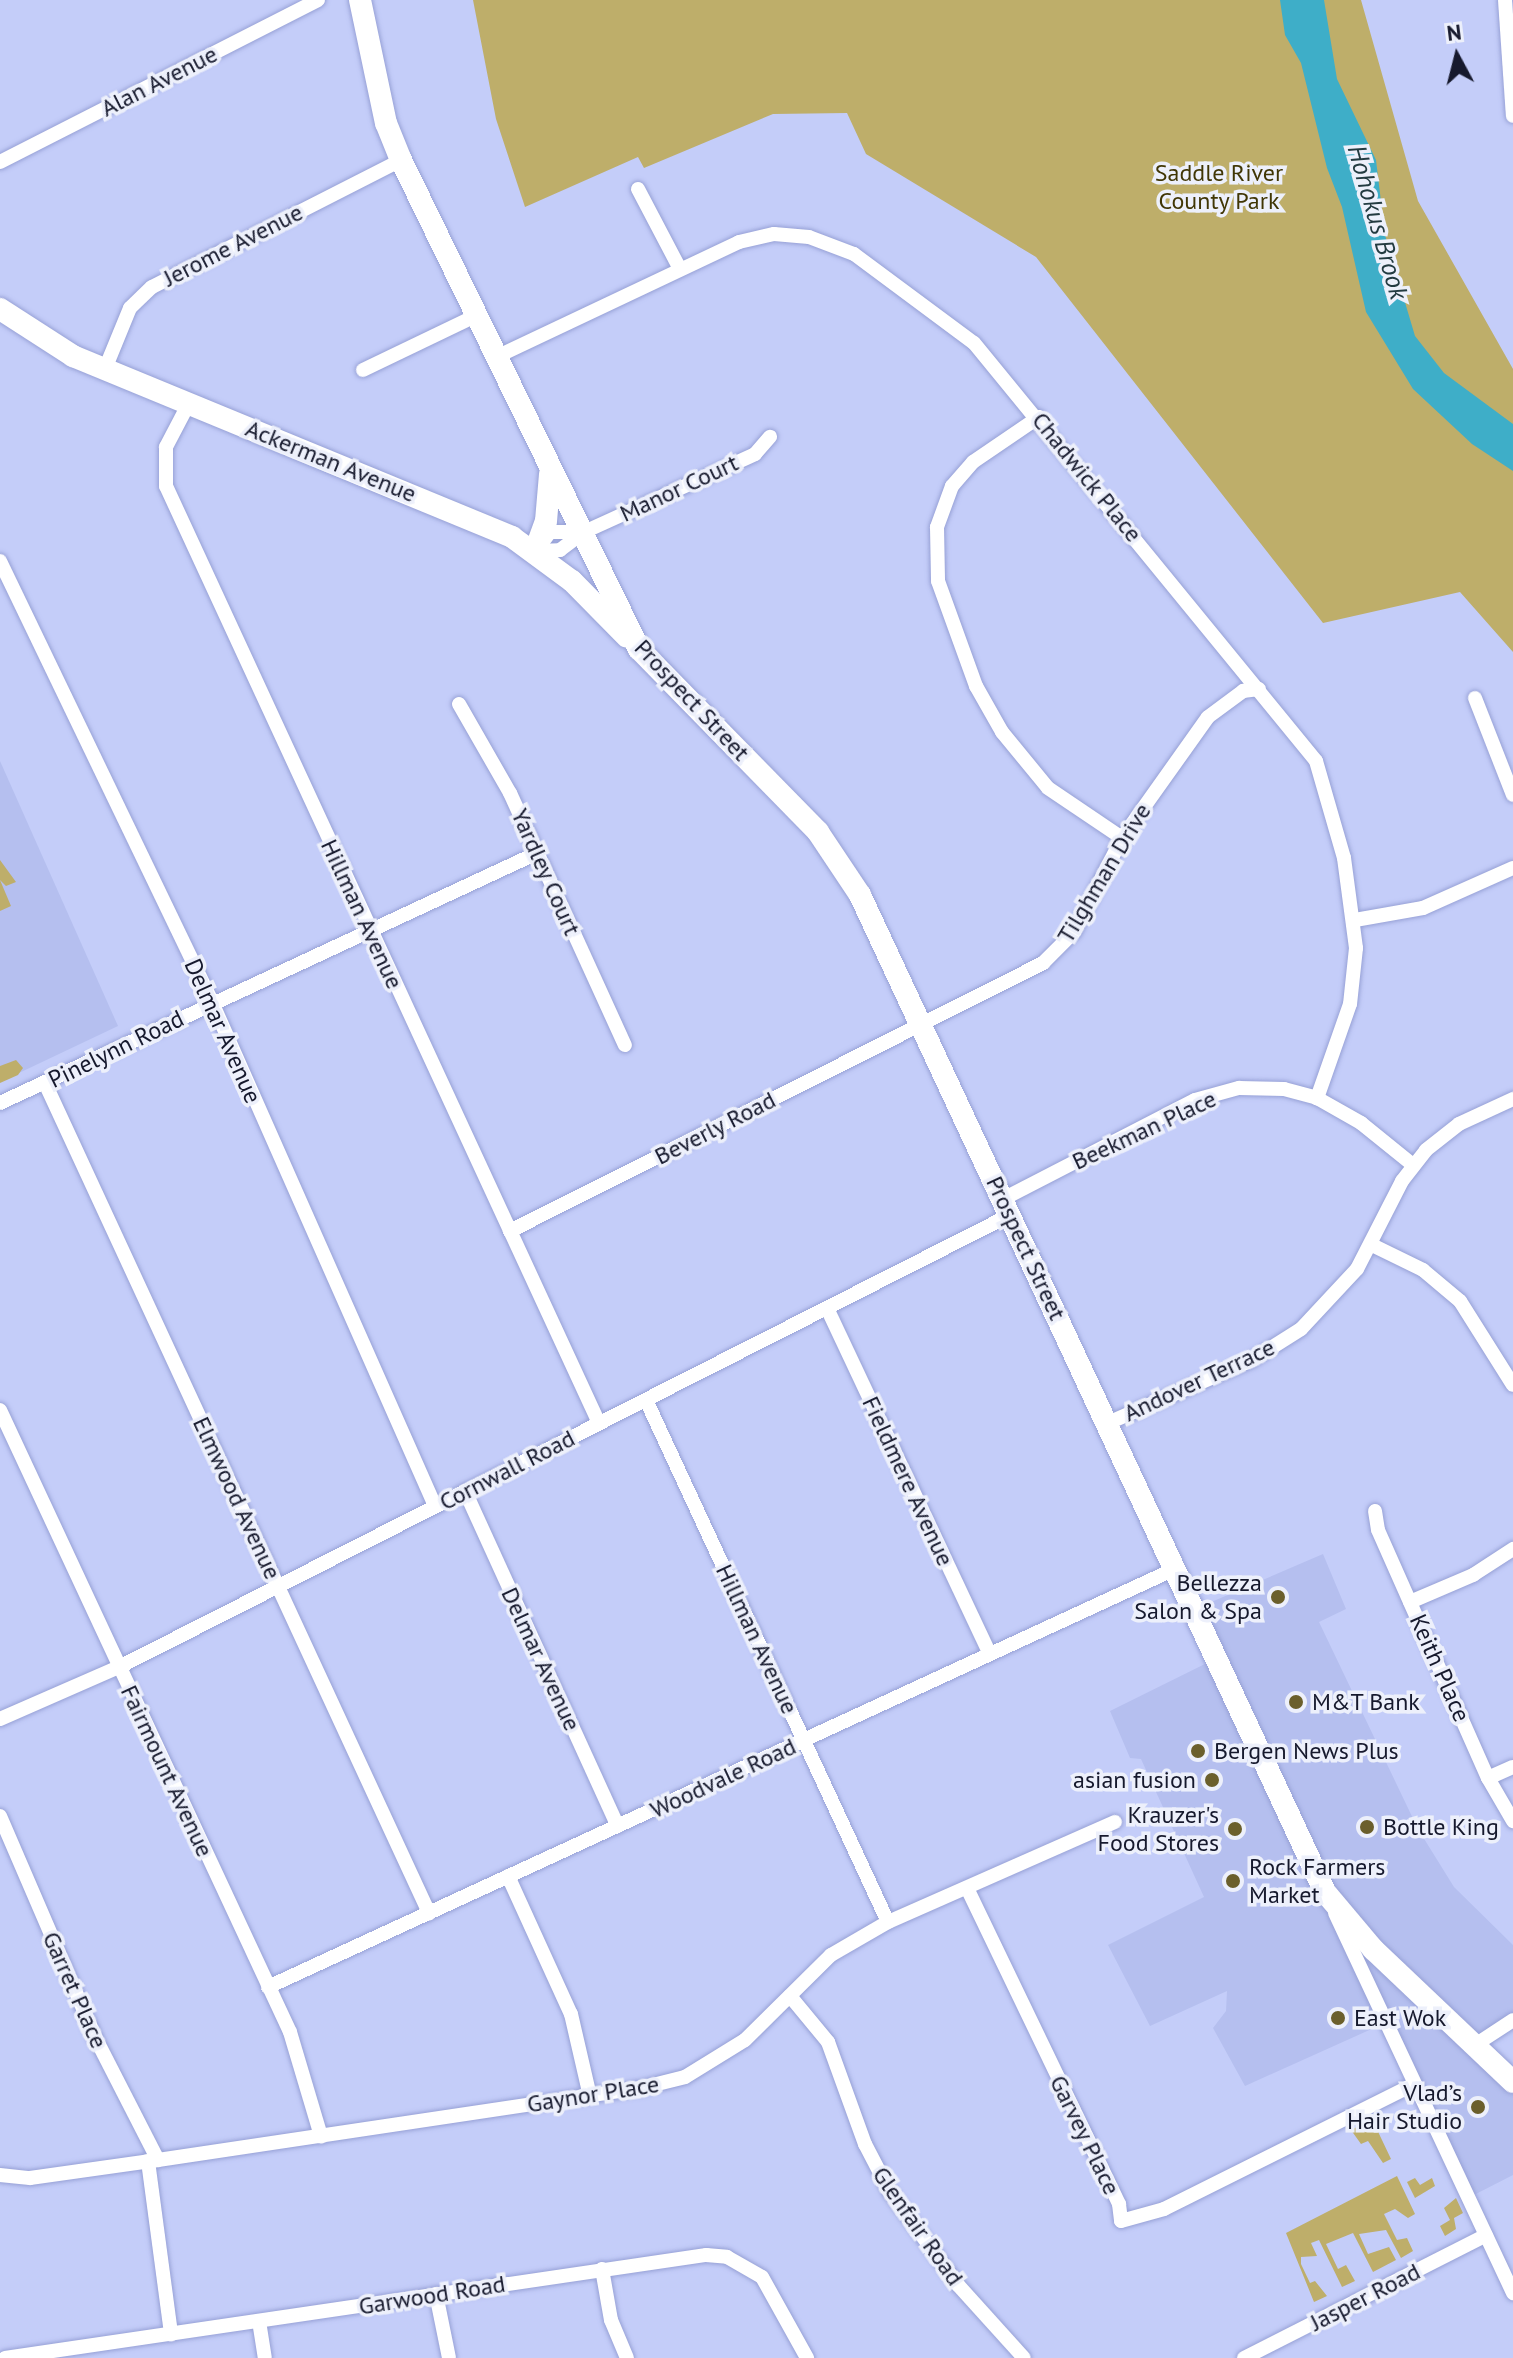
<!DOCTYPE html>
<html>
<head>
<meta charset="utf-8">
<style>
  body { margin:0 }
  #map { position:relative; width:1513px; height:2358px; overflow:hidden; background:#c4cdf9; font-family:"PT Sans",sans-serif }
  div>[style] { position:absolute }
  .built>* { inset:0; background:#b5bfef }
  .green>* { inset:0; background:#beae6a }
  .water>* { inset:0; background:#3eaec8 }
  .roads { filter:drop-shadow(0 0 2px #97a1d6) drop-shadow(0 0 2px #97a1d6) }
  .street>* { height:14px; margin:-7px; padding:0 7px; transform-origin:7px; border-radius:7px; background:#fff }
  .secondary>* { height:22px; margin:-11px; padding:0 11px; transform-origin:11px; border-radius:11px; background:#fff }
  .dots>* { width:22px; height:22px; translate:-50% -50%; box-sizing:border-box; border:4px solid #edf0fb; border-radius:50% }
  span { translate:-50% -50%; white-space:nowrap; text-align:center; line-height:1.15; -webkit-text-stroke:7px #edf0fb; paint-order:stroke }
  .street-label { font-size:24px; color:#16192d }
  .park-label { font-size:24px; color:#403605 }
  .poi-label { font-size:24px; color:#16192d }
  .right { translate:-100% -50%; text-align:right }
  .left { translate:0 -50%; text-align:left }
  .water-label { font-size:26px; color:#233b41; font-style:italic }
  .north { position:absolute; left:1417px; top:16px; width:80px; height:80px; -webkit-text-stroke:6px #edf0fb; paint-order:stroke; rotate:353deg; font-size:22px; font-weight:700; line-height:32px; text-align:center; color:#16192d }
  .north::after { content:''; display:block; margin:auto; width:28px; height:36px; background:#16192d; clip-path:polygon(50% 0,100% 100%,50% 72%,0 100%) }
</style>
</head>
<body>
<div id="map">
  <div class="built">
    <i style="clip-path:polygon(0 761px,118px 1026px,0 1082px)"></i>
    <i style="clip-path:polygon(1323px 1554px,1346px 1609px,1319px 1622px,1418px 1829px,1454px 1887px,1513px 1945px,1513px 2020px,1476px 2046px,1513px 2082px,1513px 2175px,1468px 2198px,1385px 2023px,1245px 2086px,1213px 2028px,1226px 2011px,1227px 1991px,1150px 2026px,1108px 1945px,1204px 1897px,1141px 1759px,1130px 1758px,1110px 1711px,1217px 1658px,1195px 1609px)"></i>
  </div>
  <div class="green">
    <i style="clip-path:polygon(473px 0,1361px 0,1418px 201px,1513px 369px,1513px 652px,1460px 592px,1323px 623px,1036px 257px,866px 154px,847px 113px,773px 114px,644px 168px,638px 157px,525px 207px,496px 119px)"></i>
    <i style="clip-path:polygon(0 860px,16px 882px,6px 886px,0 880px,11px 906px,0 911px)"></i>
    <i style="clip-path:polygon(16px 1060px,23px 1068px,18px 1075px,0 1083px,0 1066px)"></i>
    <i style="clip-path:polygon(1372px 2119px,1391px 2159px,1383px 2163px,1368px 2141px,1361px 2144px,1351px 2130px)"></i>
    <i style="clip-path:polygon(1397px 2176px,1415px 2214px,1408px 2218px,1395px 2209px,1384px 2214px,1397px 2240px,1407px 2238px,1413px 2251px,1401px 2258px,1386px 2230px,1359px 2234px,1368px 2254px,1389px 2247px,1396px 2260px,1373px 2272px,1353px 2233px,1326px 2244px,1338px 2269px,1346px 2265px,1355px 2281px,1342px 2287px,1319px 2240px,1311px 2243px,1317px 2256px,1301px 2257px,1301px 2264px,1310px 2283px,1315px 2281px,1327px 2296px,1314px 2302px,1286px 2233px)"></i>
    <i style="clip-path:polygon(1415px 2178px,1420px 2185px,1432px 2178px,1435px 2186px,1415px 2198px,1407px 2182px)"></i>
    <i style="clip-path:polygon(1456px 2198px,1463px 2213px,1454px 2218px,1456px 2229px,1445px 2236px,1440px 2226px,1450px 2220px,1444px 2208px)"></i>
  </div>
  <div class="water">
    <i style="clip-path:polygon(1280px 0,1324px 0,1337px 79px,1376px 160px,1385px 235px,1415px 336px,1444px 373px,1513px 424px,1513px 471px,1472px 444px,1413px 389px,1366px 312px,1342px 207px,1327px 168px,1301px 63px,1285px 35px)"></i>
  </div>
  <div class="roads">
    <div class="street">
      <i style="left:1505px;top:0;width:116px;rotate:86.1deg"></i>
      <i style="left:0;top:162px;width:357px;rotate:-27deg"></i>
      <i style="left:638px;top:189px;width:90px;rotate:62.3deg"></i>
      <i style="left:496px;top:357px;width:269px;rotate:-25.3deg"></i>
      <i style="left:739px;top:242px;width:36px;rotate:-13deg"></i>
      <i style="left:774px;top:234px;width:35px;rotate:5deg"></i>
      <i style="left:809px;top:237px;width:48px;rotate:20.7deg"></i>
      <i style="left:854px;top:254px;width:149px;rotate:36.6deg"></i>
      <i style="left:974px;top:343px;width:540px;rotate:50.71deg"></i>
      <i style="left:1316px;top:761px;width:101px;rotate:73.9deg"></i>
      <i style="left:1344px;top:858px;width:91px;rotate:82.4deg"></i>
      <i style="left:1356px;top:948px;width:56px;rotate:96.1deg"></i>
      <i style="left:1350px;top:1004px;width:100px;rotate:109.3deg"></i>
      <i style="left:105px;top:369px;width:66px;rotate:-67.7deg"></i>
      <i style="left:130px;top:308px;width:30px;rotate:-44deg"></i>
      <i style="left:152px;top:287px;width:280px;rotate:-27deg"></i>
      <i style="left:363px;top:370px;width:124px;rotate:-25.7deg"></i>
      <i style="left:189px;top:403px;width:50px;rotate:117.6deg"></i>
      <i style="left:166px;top:447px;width:39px;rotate:90deg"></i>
      <i style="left:166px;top:486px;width:1032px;rotate:65.2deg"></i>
      <i style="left:1039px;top:417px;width:80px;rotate:145.7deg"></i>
      <i style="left:973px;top:462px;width:32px;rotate:131deg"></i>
      <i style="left:952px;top:486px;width:44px;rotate:110.1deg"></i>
      <i style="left:937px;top:527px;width:54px;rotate:88.9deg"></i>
      <i style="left:938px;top:581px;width:112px;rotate:70.1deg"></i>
      <i style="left:976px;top:686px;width:53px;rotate:60.5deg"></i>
      <i style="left:1002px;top:732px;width:72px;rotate:50.6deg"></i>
      <i style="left:1048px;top:788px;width:89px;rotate:34deg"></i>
      <i style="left:542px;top:543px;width:14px;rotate:-54deg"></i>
      <i style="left:550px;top:532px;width:33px"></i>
      <i style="left:535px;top:551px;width:25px;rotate:-2deg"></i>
      <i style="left:560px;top:550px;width:30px;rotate:-37deg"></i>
      <i style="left:584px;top:532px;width:188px;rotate:-24.5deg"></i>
      <i style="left:755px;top:454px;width:23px;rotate:-49deg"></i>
      <i style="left:0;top:561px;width:489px;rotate:64.3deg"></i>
      <i style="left:212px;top:1002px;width:551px;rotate:66.13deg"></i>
      <i style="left:1475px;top:698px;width:104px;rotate:68.6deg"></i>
      <i style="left:459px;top:704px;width:103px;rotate:60.2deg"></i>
      <i style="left:510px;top:793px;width:277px;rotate:65.5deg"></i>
      <i style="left:1355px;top:920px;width:69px;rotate:-10deg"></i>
      <i style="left:1423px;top:908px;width:98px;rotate:-24deg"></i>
      <i style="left:45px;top:1083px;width:915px;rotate:65.17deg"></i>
      <i style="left:0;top:1103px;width:592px;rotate:-24.96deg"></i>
      <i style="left:1003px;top:1199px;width:216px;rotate:-27.3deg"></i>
      <i style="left:1195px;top:1100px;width:46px;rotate:-15.3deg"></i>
      <i style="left:1239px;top:1088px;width:45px;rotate:1.3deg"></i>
      <i style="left:1284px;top:1089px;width:34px;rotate:15deg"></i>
      <i style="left:1317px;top:1098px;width:51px;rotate:29.6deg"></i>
      <i style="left:1361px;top:1123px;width:67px;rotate:38.9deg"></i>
      <i style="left:510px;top:1231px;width:597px;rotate:-26.69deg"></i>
      <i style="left:1043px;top:963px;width:44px;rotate:-45deg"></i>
      <i style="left:1074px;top:932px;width:106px;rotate:-62.9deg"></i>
      <i style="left:1122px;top:838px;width:148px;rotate:-54.6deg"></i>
      <i style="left:1208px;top:717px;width:44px;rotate:-36.6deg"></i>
      <i style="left:1243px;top:691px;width:16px;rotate:-7deg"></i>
      <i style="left:1372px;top:1245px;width:57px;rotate:26.1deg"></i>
      <i style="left:1423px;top:1270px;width:48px;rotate:40deg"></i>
      <i style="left:1460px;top:1301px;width:99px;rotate:57.8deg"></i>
      <i style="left:827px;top:1308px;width:382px;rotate:64.8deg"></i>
      <i style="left:646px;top:1400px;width:575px;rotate:65.13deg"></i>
      <i style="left:0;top:1410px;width:686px;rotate:65deg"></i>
      <i style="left:290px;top:2032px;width:109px;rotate:73.4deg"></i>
      <i style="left:1108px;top:1423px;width:157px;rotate:-23.6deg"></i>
      <i style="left:1252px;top:1360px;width:58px;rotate:-32.3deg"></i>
      <i style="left:1301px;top:1329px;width:82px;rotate:-47deg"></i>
      <i style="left:1357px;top:1269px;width:99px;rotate:-62.9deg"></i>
      <i style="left:1402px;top:1181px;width:39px;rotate:-52deg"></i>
      <i style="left:1426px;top:1150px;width:42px;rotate:-38.2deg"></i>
      <i style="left:1459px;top:1124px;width:60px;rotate:-24.8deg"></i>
      <i style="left:465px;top:1491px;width:368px;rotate:65.5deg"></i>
      <i style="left:1375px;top:1511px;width:19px;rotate:81deg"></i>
      <i style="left:1378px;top:1530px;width:271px;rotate:66.1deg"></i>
      <i style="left:1488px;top:1778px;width:50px;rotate:59.8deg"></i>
      <i style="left:1410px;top:1602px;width:69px;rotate:-23.2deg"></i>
      <i style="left:1473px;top:1575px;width:48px;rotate:-33deg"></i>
      <i style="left:0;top:1719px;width:130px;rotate:-23.6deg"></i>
      <i style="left:119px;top:1667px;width:999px;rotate:-26.9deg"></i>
      <i style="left:1488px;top:1778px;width:27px;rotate:-24deg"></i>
      <i style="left:0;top:1816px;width:243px;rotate:66.7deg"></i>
      <i style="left:96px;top:2039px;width:136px;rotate:62.9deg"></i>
      <i style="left:508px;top:1876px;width:152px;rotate:65.5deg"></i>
      <i style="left:571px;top:2014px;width:84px;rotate:77deg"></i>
      <i style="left:967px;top:1888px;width:351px;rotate:64.3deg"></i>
      <i style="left:1119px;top:2204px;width:17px;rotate:83deg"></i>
      <i style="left:1121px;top:2221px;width:45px;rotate:-15.6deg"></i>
      <i style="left:1164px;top:2209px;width:280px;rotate:-26.5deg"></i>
      <i style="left:1335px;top:1913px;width:420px;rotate:64.9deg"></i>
      <i style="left:268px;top:1987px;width:1001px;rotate:-24.75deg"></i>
      <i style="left:790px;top:1996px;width:60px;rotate:50.4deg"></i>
      <i style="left:828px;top:2042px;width:109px;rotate:70.1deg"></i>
      <i style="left:865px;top:2144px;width:54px;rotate:62.5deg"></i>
      <i style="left:890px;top:2192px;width:115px;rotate:53.8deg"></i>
      <i style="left:958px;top:2285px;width:98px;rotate:47.9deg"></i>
      <i style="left:1475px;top:2045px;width:45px;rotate:-33.3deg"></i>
      <i style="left:148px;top:2161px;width:175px;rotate:82.4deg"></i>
      <i style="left:0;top:2175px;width:30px;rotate:6deg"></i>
      <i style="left:30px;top:2178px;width:129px;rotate:-8deg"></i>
      <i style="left:158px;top:2160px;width:488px;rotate:-8.5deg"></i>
      <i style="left:641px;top:2088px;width:45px;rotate:-14deg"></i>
      <i style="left:685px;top:2077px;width:70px;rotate:-31.7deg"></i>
      <i style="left:745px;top:2040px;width:121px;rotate:-44.7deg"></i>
      <i style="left:831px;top:1955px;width:66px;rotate:-30.1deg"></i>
      <i style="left:888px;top:1922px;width:248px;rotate:-23.8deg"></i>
      <i style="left:602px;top:2269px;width:52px;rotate:80deg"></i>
      <i style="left:611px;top:2320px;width:41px;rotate:67.2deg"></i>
      <i style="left:436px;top:2294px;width:65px;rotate:78.5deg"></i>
      <i style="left:259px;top:2321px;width:37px;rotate:81deg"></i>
      <i style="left:5px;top:2358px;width:709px;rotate:-8.36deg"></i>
      <i style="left:706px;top:2255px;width:21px;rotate:5deg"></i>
      <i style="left:727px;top:2257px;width:40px;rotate:29.7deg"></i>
      <i style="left:762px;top:2277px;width:93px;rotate:60.9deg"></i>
      <i style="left:1244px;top:2358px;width:271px;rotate:-26.9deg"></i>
    </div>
    <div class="secondary">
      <i style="left:360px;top:0;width:126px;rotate:78.1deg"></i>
      <i style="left:386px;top:123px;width:40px;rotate:68deg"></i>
      <i style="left:401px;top:160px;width:544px;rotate:64.05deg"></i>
      <i style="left:639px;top:649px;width:256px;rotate:45.6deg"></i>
      <i style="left:818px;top:832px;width:76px;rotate:56.3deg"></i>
      <i style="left:860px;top:895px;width:1100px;rotate:65deg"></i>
      <i style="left:1325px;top:1892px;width:75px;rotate:49.9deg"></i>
      <i style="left:1373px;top:1949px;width:193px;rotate:43.5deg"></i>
      <i style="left:0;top:309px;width:87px;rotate:32.8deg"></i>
      <i style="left:73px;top:356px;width:475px;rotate:22.4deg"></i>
      <i style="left:512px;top:537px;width:74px;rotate:36.3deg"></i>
      <i style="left:572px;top:581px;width:78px;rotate:45.5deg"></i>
      <i style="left:535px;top:551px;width:32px;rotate:-70deg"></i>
      <i style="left:546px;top:521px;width:47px;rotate:-85.1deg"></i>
    </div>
  </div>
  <div class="dots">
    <i style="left:1278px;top:1597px;background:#6b5f2c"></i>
    <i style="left:1296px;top:1702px;background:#6b5f2c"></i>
    <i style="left:1198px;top:1751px;background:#6b5f2c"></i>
    <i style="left:1212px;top:1780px;background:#6b5f2c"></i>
    <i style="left:1367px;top:1827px;background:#6b5f2c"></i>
    <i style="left:1235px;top:1829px;background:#6b5f2c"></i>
    <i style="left:1233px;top:1881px;background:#6b5f2c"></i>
    <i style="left:1338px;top:2018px;background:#6b5f2c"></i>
    <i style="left:1478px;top:2107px;background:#6b5f2c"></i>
  </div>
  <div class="street-label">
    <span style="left:159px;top:81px;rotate:-27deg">Alan Avenue</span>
    <span style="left:233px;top:245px;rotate:-27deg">Jerome Avenue</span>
    <span style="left:331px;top:461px;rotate:22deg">Ackerman Avenue</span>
    <span style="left:1087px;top:477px;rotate:51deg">Chadwick Place</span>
    <span style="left:679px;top:488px;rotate:-25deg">Manor Court</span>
    <span style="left:692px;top:700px;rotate:47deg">Prospect Street</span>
    <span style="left:546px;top:872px;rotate:66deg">Yardley Court</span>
    <span style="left:1104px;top:873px;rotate:-59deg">Tilghman Drive</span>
    <span style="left:362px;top:914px;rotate:65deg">Hillman Avenue</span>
    <span style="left:223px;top:1031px;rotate:66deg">Delmar Avenue</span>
    <span style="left:116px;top:1049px;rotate:-26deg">Pinelynn Road</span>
    <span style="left:715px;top:1128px;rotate:-27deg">Beverly Road</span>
    <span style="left:1144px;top:1130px;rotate:-25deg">Beekman Place</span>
    <span style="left:1026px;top:1248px;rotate:65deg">Prospect Street</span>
    <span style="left:1199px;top:1380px;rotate:-25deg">Andover Terrace</span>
    <span style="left:507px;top:1470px;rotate:-27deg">Cornwall Road</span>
    <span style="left:908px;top:1481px;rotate:65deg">Fieldmere Avenue</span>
    <span style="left:237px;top:1498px;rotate:65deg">Elmwood Avenue</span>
    <span style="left:757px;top:1639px;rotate:65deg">Hillman Avenue</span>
    <span style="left:541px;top:1659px;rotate:65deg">Delmar Avenue</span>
    <span style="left:1440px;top:1668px;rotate:66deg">Keith Place</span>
    <span style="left:167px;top:1771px;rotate:65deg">Fairmount Avenue</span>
    <span style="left:723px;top:1778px;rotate:-25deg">Woodvale Road</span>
    <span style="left:75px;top:1990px;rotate:66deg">Garret Place</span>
    <span style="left:593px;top:2094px;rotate:-9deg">Gaynor Place</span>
    <span style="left:1085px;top:2135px;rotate:64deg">Garvey Place</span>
    <span style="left:918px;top:2226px;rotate:55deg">Glenfair Road</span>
    <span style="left:432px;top:2295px;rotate:-9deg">Garwood Road</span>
    <span style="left:1365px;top:2297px;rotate:-27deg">Jasper Road</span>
  </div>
  <div class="park-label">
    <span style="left:1219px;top:187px">Saddle River<br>County Park</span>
  </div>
  <div class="poi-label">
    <span class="right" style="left:1262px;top:1597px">Bellezza<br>Salon &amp; Spa</span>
    <span class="left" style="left:1312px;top:1702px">M&amp;T Bank</span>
    <span class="left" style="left:1214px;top:1751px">Bergen News Plus</span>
    <span class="right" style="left:1196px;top:1780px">asian fusion</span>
    <span class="right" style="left:1219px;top:1829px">Krauzer's<br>Food Stores</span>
    <span class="left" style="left:1383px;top:1827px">Bottle King</span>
    <span class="left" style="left:1249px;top:1881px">Rock Farmers<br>Market</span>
    <span class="left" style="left:1354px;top:2018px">East Wok</span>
    <span class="right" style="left:1462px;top:2107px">Vlad’s<br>Hair Studio</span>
  </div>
  <div class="water-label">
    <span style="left:1378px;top:222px;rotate:74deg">Hohokus Brook</span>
  </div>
  <div class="north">N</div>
</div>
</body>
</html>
